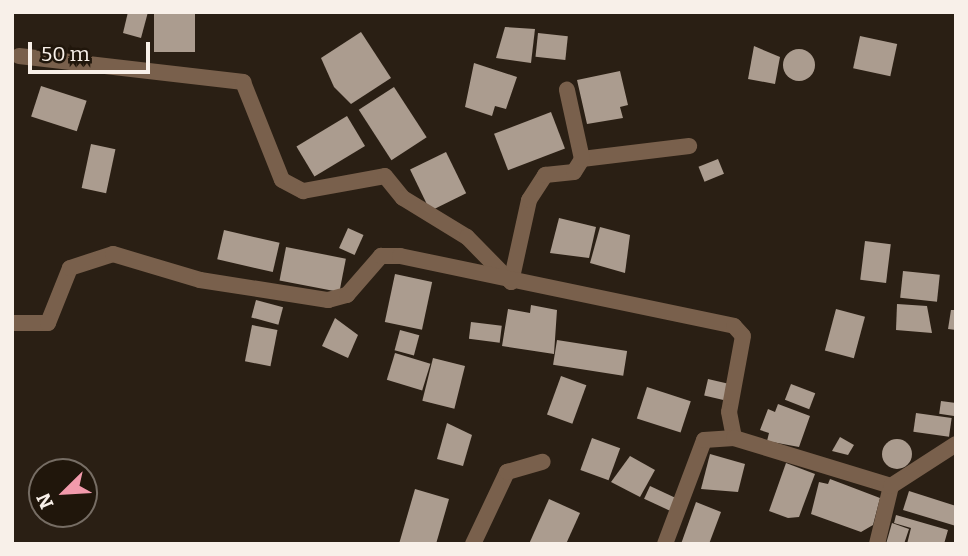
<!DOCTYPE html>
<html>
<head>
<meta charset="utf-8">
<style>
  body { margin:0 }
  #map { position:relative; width:968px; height:556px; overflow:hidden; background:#2a1f14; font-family:Bitter,serif }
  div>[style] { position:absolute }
  .building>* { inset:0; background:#ab9c8f; transform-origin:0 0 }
  .round { border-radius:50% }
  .minor>* { height:16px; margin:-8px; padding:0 8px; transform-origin:8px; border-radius:8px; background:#79604c }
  span { translate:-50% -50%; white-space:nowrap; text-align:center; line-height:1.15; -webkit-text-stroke:7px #20160b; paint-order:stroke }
  .frame { position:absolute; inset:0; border:14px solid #f8f0e9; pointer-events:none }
  .north { position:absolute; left:28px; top:458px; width:70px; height:70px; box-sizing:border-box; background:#20160b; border:2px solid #766d64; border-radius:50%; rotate:246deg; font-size:19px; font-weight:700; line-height:28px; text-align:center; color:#f8f0e9 }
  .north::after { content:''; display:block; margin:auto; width:24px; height:32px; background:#f29aac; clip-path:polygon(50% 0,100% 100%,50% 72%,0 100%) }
  .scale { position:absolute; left:28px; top:42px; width:122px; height:32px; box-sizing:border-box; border:4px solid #f8f0e9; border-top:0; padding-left:9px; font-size:21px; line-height:24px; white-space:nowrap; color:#f8f0e9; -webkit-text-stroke:5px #20160b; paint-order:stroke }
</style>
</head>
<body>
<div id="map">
  <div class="building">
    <i style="clip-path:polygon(128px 12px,148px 12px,141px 38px,123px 33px)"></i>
    <i style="left:154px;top:12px;width:41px;height:40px"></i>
    <i style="clip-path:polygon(505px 27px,535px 29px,531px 63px,496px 58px)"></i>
    <i style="clip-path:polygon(361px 32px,391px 78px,351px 104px,334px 87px,321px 58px)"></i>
    <i style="left:538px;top:33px;width:30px;height:24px;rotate:6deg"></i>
    <i style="left:860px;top:36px;width:38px;height:33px;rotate:12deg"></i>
    <i style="clip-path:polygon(754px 46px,780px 57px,775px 84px,748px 79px)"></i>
    <i class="round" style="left:783px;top:49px;width:32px;height:32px"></i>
    <i style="clip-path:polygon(474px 63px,517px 77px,506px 109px,495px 106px,492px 116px,465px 107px)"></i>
    <i style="clip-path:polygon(620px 71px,628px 105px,620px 107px,623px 118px,587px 124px,577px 80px)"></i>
    <i style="left:41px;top:86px;width:48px;height:32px;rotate:18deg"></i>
    <i style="left:394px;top:87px;width:60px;height:42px;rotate:57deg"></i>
    <i style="left:551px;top:112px;width:39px;height:61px;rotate:69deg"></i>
    <i style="left:347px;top:116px;width:35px;height:59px;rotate:59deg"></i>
    <i style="left:91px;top:144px;width:25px;height:45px;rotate:12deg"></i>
    <i style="left:446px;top:152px;width:46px;height:40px;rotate:64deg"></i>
    <i style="left:718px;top:159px;width:16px;height:21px;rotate:68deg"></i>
    <i style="clip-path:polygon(559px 218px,596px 227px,589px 258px,550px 253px)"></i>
    <i style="clip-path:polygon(600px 227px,630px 235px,625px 273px,590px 263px)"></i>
    <i style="left:348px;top:228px;width:17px;height:22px;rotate:24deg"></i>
    <i style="left:224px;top:230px;width:57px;height:30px;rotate:13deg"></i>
    <i style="left:865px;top:241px;width:26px;height:39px;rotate:7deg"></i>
    <i style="left:286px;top:247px;width:61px;height:34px;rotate:11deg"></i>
    <i style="left:903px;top:271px;width:37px;height:27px;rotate:6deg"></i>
    <i style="left:395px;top:274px;width:38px;height:49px;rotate:12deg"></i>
    <i style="left:256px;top:300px;width:28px;height:18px;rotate:15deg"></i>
    <i style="clip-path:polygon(897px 304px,927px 306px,932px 333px,896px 330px)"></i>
    <i style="clip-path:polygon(531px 305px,557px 310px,554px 354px,502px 346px,508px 309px,530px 313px)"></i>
    <i style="left:836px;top:309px;width:30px;height:43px;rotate:15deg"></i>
    <i style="clip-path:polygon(951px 310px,956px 310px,956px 330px,948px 329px)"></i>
    <i style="clip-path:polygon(335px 318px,358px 335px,348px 358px,322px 346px)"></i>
    <i style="left:471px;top:322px;width:31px;height:17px;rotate:7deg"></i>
    <i style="left:252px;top:325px;width:26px;height:37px;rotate:11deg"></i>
    <i style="left:400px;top:330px;width:20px;height:21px;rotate:15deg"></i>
    <i style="left:557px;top:340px;width:71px;height:25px;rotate:9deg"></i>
    <i style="left:395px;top:353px;width:37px;height:28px;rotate:17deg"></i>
    <i style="left:433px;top:358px;width:33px;height:44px;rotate:14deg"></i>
    <i style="left:561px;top:376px;width:27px;height:41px;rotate:20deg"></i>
    <i style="left:708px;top:379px;width:22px;height:17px;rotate:13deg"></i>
    <i style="left:791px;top:384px;width:26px;height:17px;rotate:21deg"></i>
    <i style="left:647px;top:387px;width:46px;height:33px;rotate:18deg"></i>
    <i style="left:941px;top:401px;width:15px;height:13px;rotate:8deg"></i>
    <i style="clip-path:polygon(778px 404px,810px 416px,799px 447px,767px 441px,769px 433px,760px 430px,768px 409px,775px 412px)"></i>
    <i style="left:916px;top:413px;width:36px;height:19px;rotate:8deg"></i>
    <i style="clip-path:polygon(447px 423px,472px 435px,463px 466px,437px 459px)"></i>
    <i style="clip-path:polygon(840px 437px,854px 445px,848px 455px,832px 451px)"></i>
    <i style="left:592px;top:438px;width:30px;height:34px;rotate:20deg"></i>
    <i class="round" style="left:882px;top:439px;width:30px;height:30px"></i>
    <i style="clip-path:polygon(710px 454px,745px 464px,738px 492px,701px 489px)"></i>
    <i style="clip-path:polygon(630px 456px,655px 470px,640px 497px,611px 482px)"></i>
    <i style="clip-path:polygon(786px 463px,815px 474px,799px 517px,788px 518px,769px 511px)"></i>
    <i style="clip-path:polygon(830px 479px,880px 498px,873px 525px,861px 532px,811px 514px,819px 482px,828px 484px)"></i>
    <i style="left:650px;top:486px;width:29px;height:14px;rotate:25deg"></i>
    <i style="clip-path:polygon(415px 489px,449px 499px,436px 544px,399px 544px)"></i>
    <i style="clip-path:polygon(909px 491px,956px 506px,956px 526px,903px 510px)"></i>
    <i style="clip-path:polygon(549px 499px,580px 513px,566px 544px,529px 544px)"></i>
    <i style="clip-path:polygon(696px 502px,721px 512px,709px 544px,681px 544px)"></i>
    <i style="clip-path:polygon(896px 515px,948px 530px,944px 544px,907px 544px,911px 528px,894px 523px)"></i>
    <i style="clip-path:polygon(892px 523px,909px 529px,904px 544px,886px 544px)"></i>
  </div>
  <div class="minor">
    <i style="left:19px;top:56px;width:226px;rotate:6.6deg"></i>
    <i style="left:243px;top:82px;width:105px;rotate:68.3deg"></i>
    <i style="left:282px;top:180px;width:24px;rotate:28deg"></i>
    <i style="left:303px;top:191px;width:83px;rotate:-10.4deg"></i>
    <i style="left:385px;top:176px;width:28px;rotate:51deg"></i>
    <i style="left:403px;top:198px;width:75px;rotate:31.4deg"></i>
    <i style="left:467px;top:237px;width:63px;rotate:45.6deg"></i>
    <i style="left:582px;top:159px;width:108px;rotate:-6.9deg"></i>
    <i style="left:511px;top:282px;width:84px;rotate:-77.6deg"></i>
    <i style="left:529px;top:200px;width:30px;rotate:-57deg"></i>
    <i style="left:545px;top:175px;width:29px;rotate:-6deg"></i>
    <i style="left:574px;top:172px;width:15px;rotate:-58deg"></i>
    <i style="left:582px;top:159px;width:71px;rotate:-102.3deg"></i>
    <i style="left:12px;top:323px;width:36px"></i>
    <i style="left:48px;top:323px;width:59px;rotate:-68.2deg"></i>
    <i style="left:70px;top:268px;width:45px;rotate:-18deg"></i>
    <i style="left:113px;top:254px;width:91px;rotate:16.6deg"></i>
    <i style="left:200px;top:280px;width:130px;rotate:8.9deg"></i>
    <i style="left:328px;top:300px;width:20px;rotate:-15deg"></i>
    <i style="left:347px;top:295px;width:52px;rotate:-48.9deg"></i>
    <i style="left:381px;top:256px;width:19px"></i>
    <i style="left:400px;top:256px;width:341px;rotate:11.8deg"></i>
    <i style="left:734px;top:326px;width:13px;rotate:48deg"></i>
    <i style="left:743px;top:336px;width:77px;rotate:100.4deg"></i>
    <i style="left:729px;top:412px;width:26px;rotate:79deg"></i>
    <i style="left:473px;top:544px;width:80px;rotate:-64.7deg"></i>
    <i style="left:507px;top:472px;width:37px;rotate:-16deg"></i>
    <i style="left:665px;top:544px;width:111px;rotate:-69.4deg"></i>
    <i style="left:704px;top:440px;width:30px;rotate:-4deg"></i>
    <i style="left:734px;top:438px;width:164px;rotate:17deg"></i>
    <i style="left:877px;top:544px;width:60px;rotate:-76.4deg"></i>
    <i style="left:891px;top:486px;width:77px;rotate:-32.9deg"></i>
  </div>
  <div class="frame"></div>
  <div class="north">N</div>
  <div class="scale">50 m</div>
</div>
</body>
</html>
